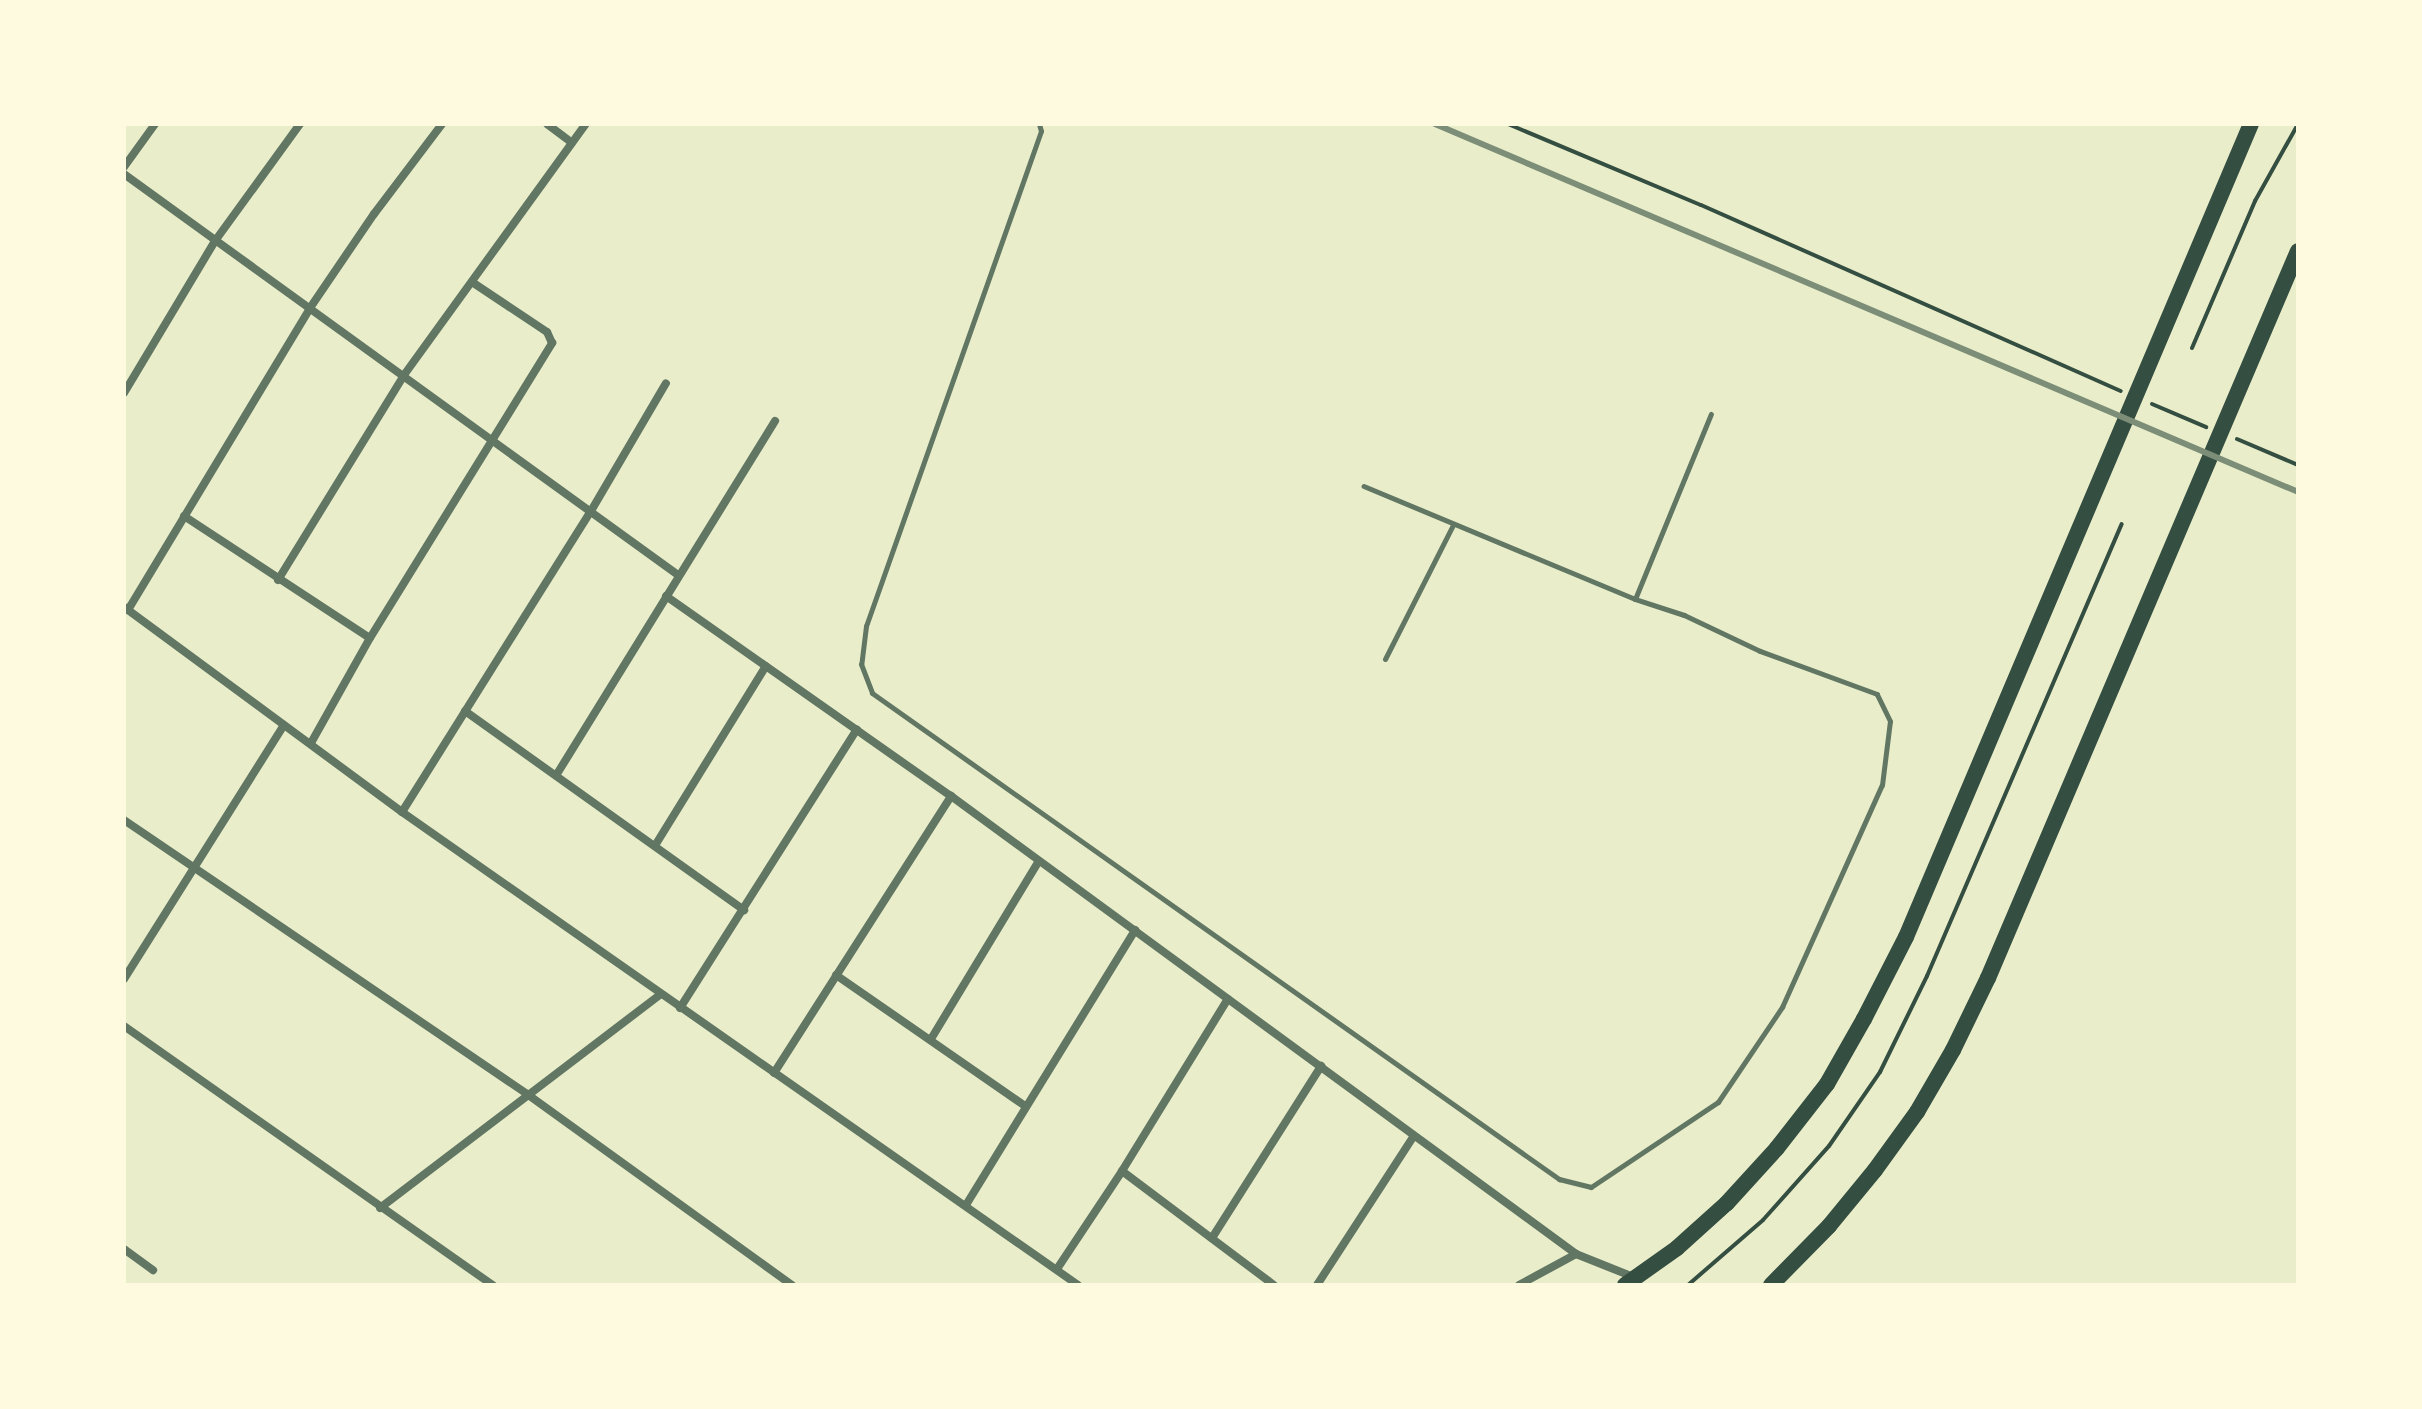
<!DOCTYPE html>
<html>
<head>
<meta charset="utf-8">
<style>
  body { margin:0 }
  #map { position:relative; width:2422px; height:1409px; overflow:hidden; background:#e9edc9; font-family:"Sofia Sans Condensed",sans-serif }
  div>[style] { position:absolute }
  .path>* { height:4px; margin:-2px; padding:0 2px; transform-origin:2px; border-radius:2px; background:#344e41 }
  .service>* { height:5px; margin:-2.5px; padding:0 2.5px; transform-origin:2.5px; border-radius:2.5px; background:#617663 }
  .minor>* { height:8px; margin:-4px; padding:0 4px; transform-origin:4px; border-radius:4px; background:#617663 }
  .trunk>* { height:16px; margin:-8px; padding:0 8px; transform-origin:8px; border-radius:8px; background:#344e41 }
  .rail>* { height:6px; margin:-3px; padding:0 3px; transform-origin:3px; border-radius:3px; background:#7c8e77 }
  span { translate:-50% -50%; white-space:nowrap; text-align:center; line-height:1.15; -webkit-text-stroke:7px #fefae0; paint-order:stroke }
  .frame { position:absolute; inset:0; border:126px solid #fefae0; pointer-events:none }
</style>
</head>
<body>
<div id="map">
  <div class="path">
    <i style="left:1508px;top:124px;width:209px;rotate:22.8deg"></i>
    <i style="left:1701px;top:205px;width:459px;rotate:23.9deg"></i>
    <i style="left:2192px;top:348px;width:160px;rotate:-66.8deg"></i>
    <i style="left:2255px;top:201px;width:88px;rotate:-60.8deg"></i>
    <i style="left:2152px;top:404px;width:59px;rotate:23.1deg"></i>
    <i style="left:2237px;top:439px;width:66px;rotate:23.1deg"></i>
    <i style="left:1688px;top:1285px;width:99px;rotate:-40.9deg"></i>
    <i style="left:1763px;top:1220px;width:99px;rotate:-48.3deg"></i>
    <i style="left:1829px;top:1146px;width:90px;rotate:-55.4deg"></i>
    <i style="left:1880px;top:1072px;width:107px;rotate:-63.9deg"></i>
    <i style="left:1927px;top:976px;width:492px;rotate:-66.7deg"></i>
  </div>
  <div class="service">
    <i style="left:1039px;top:124px;width:7px;rotate:74deg"></i>
    <i style="left:1041px;top:131px;width:525px;rotate:109.47deg"></i>
    <i style="left:866px;top:626px;width:38px;rotate:97deg"></i>
    <i style="left:861px;top:664px;width:31px;rotate:69deg"></i>
    <i style="left:872px;top:693px;width:842px;rotate:35.28deg"></i>
    <i style="left:1559px;top:1179px;width:33px;rotate:14deg"></i>
    <i style="left:1591px;top:1187px;width:153px;rotate:-33.8deg"></i>
    <i style="left:1718px;top:1102px;width:115px;rotate:-56deg"></i>
    <i style="left:1782px;top:1007px;width:243px;rotate:-65.8deg"></i>
    <i style="left:1882px;top:785px;width:64px;rotate:-82.9deg"></i>
    <i style="left:1890px;top:721px;width:30px;rotate:-116deg"></i>
    <i style="left:1877px;top:694px;width:125px;rotate:-159.8deg"></i>
    <i style="left:1760px;top:651px;width:84px;rotate:-154.7deg"></i>
    <i style="left:1684px;top:615px;width:52px;rotate:-161.9deg"></i>
    <i style="left:1635px;top:599px;width:294px;rotate:-157.4deg"></i>
    <i style="left:1635px;top:599px;width:200px;rotate:-67.7deg"></i>
    <i style="left:1385px;top:659px;width:150px;rotate:-63.1deg"></i>
  </div>
  <div class="minor">
    <i style="left:547px;top:124px;width:31px;rotate:37deg"></i>
    <i style="left:124px;top:167px;width:53px;rotate:-54.2deg"></i>
    <i style="left:124px;top:174px;width:684px;rotate:35.9deg"></i>
    <i style="left:124px;top:393px;width:177px;rotate:-59.1deg"></i>
    <i style="left:215px;top:241px;width:145px;rotate:-54deg"></i>
    <i style="left:184px;top:516px;width:222px;rotate:33.3deg"></i>
    <i style="left:278px;top:580px;width:241px;rotate:-58.4deg"></i>
    <i style="left:404px;top:375px;width:310px;rotate:-54.1deg"></i>
    <i style="left:666px;top:596px;width:348px;rotate:35.1deg"></i>
    <i style="left:951px;top:796px;width:775px;rotate:36.23deg"></i>
    <i style="left:1576px;top:1254px;width:65px;rotate:21.8deg"></i>
    <i style="left:124px;top:607px;width:345px;rotate:36.4deg"></i>
    <i style="left:402px;top:812px;width:825px;rotate:34.98deg"></i>
    <i style="left:128px;top:610px;width:353px;rotate:-58.9deg"></i>
    <i style="left:310px;top:308px;width:114px;rotate:-55.8deg"></i>
    <i style="left:374px;top:214px;width:113px;rotate:-52.9deg"></i>
    <i style="left:465px;top:711px;width:343px;rotate:35.5deg"></i>
    <i style="left:311px;top:743px;width:120px;rotate:-60.7deg"></i>
    <i style="left:370px;top:638px;width:347px;rotate:-58.3deg"></i>
    <i style="left:552px;top:343px;width:12px;rotate:-114deg"></i>
    <i style="left:547px;top:332px;width:90px;rotate:-146.3deg"></i>
    <i style="left:557px;top:774px;width:415px;rotate:-58.3deg"></i>
    <i style="left:402px;top:812px;width:355px;rotate:-57.9deg"></i>
    <i style="left:591px;top:511px;width:148px;rotate:-59.6deg"></i>
    <i style="left:124px;top:820px;width:487px;rotate:34.2deg"></i>
    <i style="left:527px;top:1094px;width:327px;rotate:35.8deg"></i>
    <i style="left:656px;top:844px;width:209px;rotate:-58.3deg"></i>
    <i style="left:836px;top:975px;width:230px;rotate:34.7deg"></i>
    <i style="left:124px;top:979px;width:300px;rotate:-57.8deg"></i>
    <i style="left:680px;top:1008px;width:330px;rotate:-57.6deg"></i>
    <i style="left:124px;top:1026px;width:451px;rotate:35.1deg"></i>
    <i style="left:931px;top:1039px;width:208px;rotate:-58.8deg"></i>
    <i style="left:774px;top:1073px;width:329px;rotate:-57.4deg"></i>
    <i style="left:1122px;top:1171px;width:190px;rotate:36.9deg"></i>
    <i style="left:966px;top:1205px;width:323px;rotate:-58.4deg"></i>
    <i style="left:380px;top:1208px;width:353px;rotate:-37.3deg"></i>
    <i style="left:1212px;top:1238px;width:204px;rotate:-57.6deg"></i>
    <i style="left:124px;top:1249px;width:36px;rotate:36deg"></i>
    <i style="left:1057px;top:1269px;width:118px;rotate:-56.4deg"></i>
    <i style="left:1122px;top:1171px;width:202px;rotate:-58.4deg"></i>
    <i style="left:1317px;top:1285px;width:176px;rotate:-57deg"></i>
    <i style="left:1519px;top:1285px;width:65px;rotate:-28.5deg"></i>
  </div>
  <div class="trunk">
    <i style="left:1625px;top:1285px;width:64px;rotate:-35.4deg"></i>
    <i style="left:1677px;top:1248px;width:67px;rotate:-42deg"></i>
    <i style="left:1727px;top:1203px;width:74px;rotate:-47.7deg"></i>
    <i style="left:1777px;top:1148px;width:81px;rotate:-52deg"></i>
    <i style="left:1827px;top:1084px;width:75px;rotate:-60.4deg"></i>
    <i style="left:1864px;top:1019px;width:92px;rotate:-62.9deg"></i>
    <i style="left:1906px;top:937px;width:883px;rotate:-67.01deg"></i>
    <i style="left:1771px;top:1285px;width:83px;rotate:-45.5deg"></i>
    <i style="left:1829px;top:1226px;width:72px;rotate:-50.6deg"></i>
    <i style="left:1875px;top:1170px;width:72px;rotate:-54.1deg"></i>
    <i style="left:1917px;top:1112px;width:72px;rotate:-59.9deg"></i>
    <i style="left:1953px;top:1050px;width:80px;rotate:-64.1deg"></i>
    <i style="left:1988px;top:978px;width:790px;rotate:-66.91deg"></i>
  </div>
  <div class="rail">
    <i style="left:1435px;top:124px;width:938px;rotate:23.09deg"></i>
  </div>
  <div class="frame"></div>
</div>
</body>
</html>
